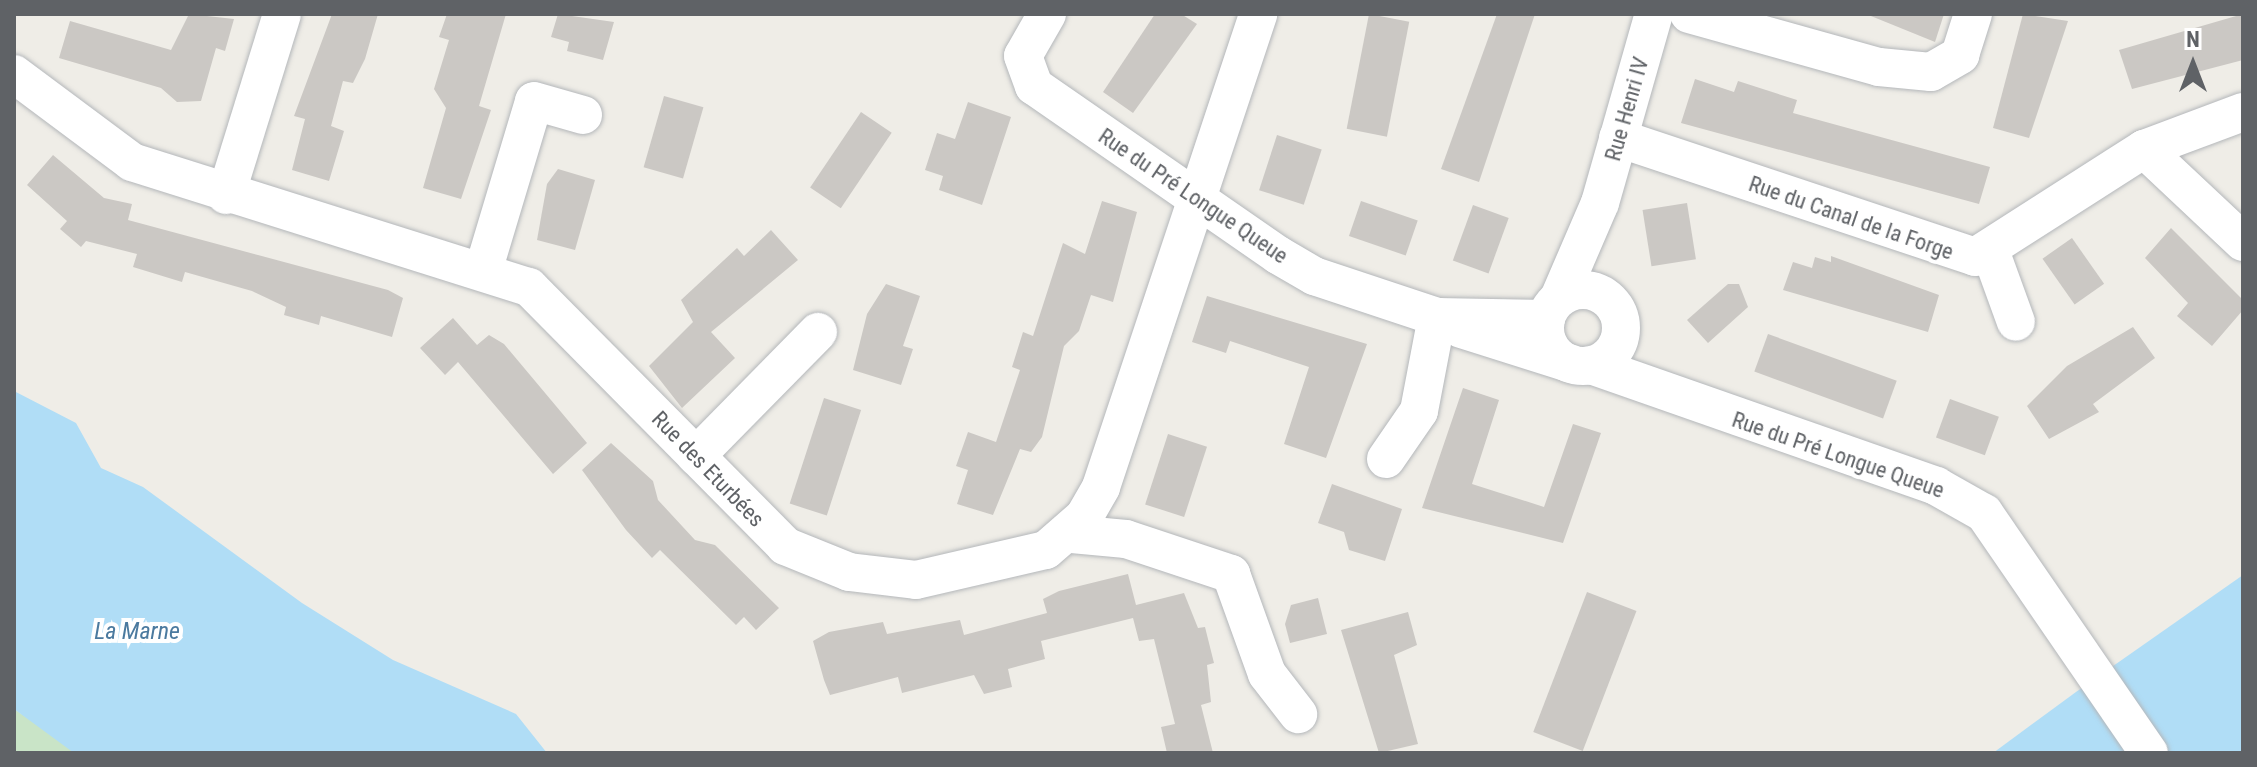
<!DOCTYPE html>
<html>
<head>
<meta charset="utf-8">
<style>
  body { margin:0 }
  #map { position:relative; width:2257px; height:767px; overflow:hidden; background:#efede7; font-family:"Roboto Condensed",sans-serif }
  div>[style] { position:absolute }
  .green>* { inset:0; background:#c9e4c7 }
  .water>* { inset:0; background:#b0ddf6 }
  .building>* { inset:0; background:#cbc8c4; transform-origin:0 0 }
  .roads { filter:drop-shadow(0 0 2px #b4b7ba) drop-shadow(0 0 2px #b4b7ba) }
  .minor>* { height:38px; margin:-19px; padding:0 19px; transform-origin:19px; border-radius:19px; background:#fff }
  .minor>.ring { margin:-19px; padding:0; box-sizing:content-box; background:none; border:38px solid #fff; border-radius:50% }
  span { translate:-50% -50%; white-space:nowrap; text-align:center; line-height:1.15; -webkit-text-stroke:8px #fff; paint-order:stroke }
  .street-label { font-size:22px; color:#5f6266 }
  .water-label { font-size:24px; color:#4b7a9f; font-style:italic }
  .frame { position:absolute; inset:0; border:16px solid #5f6266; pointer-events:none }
  .north { position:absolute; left:2153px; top:24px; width:80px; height:80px; -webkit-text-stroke:6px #fff; paint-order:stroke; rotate:0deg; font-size:22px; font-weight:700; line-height:32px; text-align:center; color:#5f6266 }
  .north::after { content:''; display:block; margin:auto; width:28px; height:36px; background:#5f6266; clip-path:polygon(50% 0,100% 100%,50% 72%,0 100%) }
</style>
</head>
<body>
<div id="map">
  <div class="green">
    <i style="clip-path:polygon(14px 709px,69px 746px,74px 753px,14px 753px)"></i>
  </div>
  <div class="water">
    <i style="clip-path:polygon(14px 391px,76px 423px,101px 468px,143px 487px,302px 603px,393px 660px,516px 714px,547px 753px,74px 753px,14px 709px)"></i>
    <i style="clip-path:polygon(2243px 575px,2243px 753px,1993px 753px,2076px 692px)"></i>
  </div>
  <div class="building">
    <i style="clip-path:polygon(189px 14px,234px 19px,225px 51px,216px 48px,201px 101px,177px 102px,161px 88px,59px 58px,70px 21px,171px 50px)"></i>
    <i style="clip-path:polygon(332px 14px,378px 14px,365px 59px,353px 83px,343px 81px,331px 126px,344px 131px,329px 181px,292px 170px,305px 119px,294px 116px)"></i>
    <i style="clip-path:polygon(447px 14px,506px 14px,479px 106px,491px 110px,461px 199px,423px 188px,446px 108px,434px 89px,449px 40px,439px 37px)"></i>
    <i style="clip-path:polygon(558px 14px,614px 22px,603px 60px,567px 51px,569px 42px,551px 37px)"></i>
    <i style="clip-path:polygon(1155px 14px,1181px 14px,1197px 24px,1133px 113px,1103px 92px)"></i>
    <i style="left:1369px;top:14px;width:41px;height:117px;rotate:11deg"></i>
    <i style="clip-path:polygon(1497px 14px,1535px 14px,1479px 182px,1441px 169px)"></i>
    <i style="clip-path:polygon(1866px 14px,1944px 14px,1935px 42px)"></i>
    <i style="clip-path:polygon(2023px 14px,2068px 21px,2029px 138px,1993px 128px)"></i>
    <i style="clip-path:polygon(2243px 14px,2243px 60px,2132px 89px,2119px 50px)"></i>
    <i style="clip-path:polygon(1695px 79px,1734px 92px,1738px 81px,1797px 100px,1793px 113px,1990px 167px,1979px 204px,1681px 123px)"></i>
    <i style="left:664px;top:96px;width:41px;height:74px;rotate:16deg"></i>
    <i style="clip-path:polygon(968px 102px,1011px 117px,982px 205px,939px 190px,943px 176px,925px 170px,937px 133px,955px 139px)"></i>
    <i style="left:861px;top:112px;width:37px;height:91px;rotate:34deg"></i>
    <i style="left:1277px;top:135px;width:47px;height:58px;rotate:18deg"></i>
    <i style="clip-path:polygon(53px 155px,104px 198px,132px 204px,128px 220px,388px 290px,403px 298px,392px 337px,321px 316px,319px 325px,284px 315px,286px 307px,252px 291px,185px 272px,182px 282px,133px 267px,137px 254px,86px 241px,81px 247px,60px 229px,67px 221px,27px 185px)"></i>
    <i style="clip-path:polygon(558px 169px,595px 180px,575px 250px,537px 240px,547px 184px)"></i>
    <i style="clip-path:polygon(1102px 201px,1137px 212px,1113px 302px,1091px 295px,1079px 331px,1064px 346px,1042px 437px,1031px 452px,1020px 449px,993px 515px,957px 504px,968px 470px,956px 466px,968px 432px,996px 442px,1020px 370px,1012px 367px,1023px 332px,1033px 336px,1063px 243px,1085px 254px)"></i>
    <i style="left:1361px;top:201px;width:60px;height:37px;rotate:19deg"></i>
    <i style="left:1687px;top:203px;width:57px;height:45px;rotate:81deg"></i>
    <i style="left:1473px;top:205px;width:38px;height:59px;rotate:20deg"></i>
    <i style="clip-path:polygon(2171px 228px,2243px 300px,2243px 310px,2212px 346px,2177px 316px,2188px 303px,2145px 258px)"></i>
    <i style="clip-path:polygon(771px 230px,798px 260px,711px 332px,735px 358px,682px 408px,649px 366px,693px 322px,681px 300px,737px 248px,744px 256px)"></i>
    <i style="left:2072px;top:238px;width:56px;height:36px;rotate:55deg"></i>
    <i style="clip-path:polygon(1831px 256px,1939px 295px,1928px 332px,1783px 290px,1793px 262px,1812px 268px,1815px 257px,1831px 262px)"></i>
    <i style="clip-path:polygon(886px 284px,920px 296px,903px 346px,913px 349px,901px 385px,853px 370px,867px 314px)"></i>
    <i style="clip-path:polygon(1728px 284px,1739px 284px,1748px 307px,1708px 343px,1687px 320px)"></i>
    <i style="clip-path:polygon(1207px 296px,1367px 344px,1326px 458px,1284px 444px,1309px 367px,1230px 341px,1226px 353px,1192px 342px)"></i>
    <i style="clip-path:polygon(453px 318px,477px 345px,489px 335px,504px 344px,587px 443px,553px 474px,458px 362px,445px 375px,420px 348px)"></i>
    <i style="clip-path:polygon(2133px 327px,2155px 358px,2093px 404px,2099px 412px,2049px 439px,2027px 406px,2067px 366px)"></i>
    <i style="left:1768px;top:334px;width:137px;height:40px;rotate:20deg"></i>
    <i style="clip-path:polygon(1463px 388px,1499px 400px,1472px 484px,1544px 507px,1573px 424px,1601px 433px,1563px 543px,1422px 508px)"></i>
    <i style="left:824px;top:398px;width:39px;height:111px;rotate:18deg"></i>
    <i style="left:1950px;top:399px;width:52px;height:41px;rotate:20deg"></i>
    <i style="left:1168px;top:434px;width:41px;height:74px;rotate:18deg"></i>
    <i style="clip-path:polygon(611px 443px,653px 481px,658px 500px,695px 540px,715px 545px,779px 608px,756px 630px,744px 617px,736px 625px,660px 550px,652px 558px,626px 530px,582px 470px)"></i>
    <i style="clip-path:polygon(1332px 484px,1402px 509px,1385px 561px,1349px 550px,1344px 532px,1318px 523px)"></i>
    <i style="clip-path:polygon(1128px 574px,1136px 605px,1184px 593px,1198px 628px,1205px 627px,1214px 663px,1207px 665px,1211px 702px,1201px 705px,1213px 753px,1167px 753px,1161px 727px,1175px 724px,1154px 639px,1139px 641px,1133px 618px,1041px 641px,1045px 659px,1008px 669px,1012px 687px,984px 694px,974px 675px,902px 693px,898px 677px,830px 695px,824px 680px,813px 641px,829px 632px,883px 622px,887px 634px,960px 620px,964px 635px,1047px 613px,1043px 599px,1059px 591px)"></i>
    <i style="left:1587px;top:592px;width:53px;height:150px;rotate:21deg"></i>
    <i style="clip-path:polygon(1318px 598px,1327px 634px,1290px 643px,1285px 624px,1291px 605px)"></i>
    <i style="clip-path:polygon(1408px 612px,1417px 645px,1394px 655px,1418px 744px,1379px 753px,1341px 630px)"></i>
  </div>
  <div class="roads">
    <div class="minor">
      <i style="left:1047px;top:14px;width:48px;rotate:119.7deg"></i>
      <i style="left:1023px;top:56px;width:32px;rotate:70deg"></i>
      <i style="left:1034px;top:86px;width:297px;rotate:34.7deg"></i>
      <i style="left:1278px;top:255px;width:42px;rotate:30.3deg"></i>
      <i style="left:1314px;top:276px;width:130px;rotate:18.4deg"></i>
      <i style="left:1437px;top:317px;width:109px;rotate:1.1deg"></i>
      <i style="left:1689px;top:14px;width:197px;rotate:15.6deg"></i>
      <i style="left:1879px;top:67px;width:52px;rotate:5.5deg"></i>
      <i style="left:1931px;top:72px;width:34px;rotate:-30deg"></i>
      <i style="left:1960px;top:55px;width:43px;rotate:-72.4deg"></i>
      <i style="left:14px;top:74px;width:147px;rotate:36.7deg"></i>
      <i style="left:132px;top:162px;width:416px;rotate:17.5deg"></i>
      <i style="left:529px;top:287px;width:364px;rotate:45.3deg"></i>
      <i style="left:785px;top:546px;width:69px;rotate:22.1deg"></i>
      <i style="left:849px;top:572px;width:67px;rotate:6.8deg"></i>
      <i style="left:916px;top:580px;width:133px;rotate:-13deg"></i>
      <i style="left:1046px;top:550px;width:50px;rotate:-41deg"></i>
      <i style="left:1084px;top:517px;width:34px;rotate:-60deg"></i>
      <i style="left:1101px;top:487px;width:498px;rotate:-71.6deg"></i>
      <i style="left:1618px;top:138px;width:376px;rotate:18.4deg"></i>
      <i style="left:1975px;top:257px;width:201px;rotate:-32.6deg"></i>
      <i style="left:2144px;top:149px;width:106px;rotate:-20.5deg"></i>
      <i style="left:2144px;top:149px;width:136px;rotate:43.2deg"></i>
      <i style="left:226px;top:195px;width:189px;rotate:-72.8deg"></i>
      <i style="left:1991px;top:253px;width:73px;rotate:70.1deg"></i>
      <i style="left:484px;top:268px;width:174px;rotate:-73.3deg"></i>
      <i style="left:534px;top:101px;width:51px;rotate:15.9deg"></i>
      <i class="ring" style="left:1545px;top:290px;width:38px;height:38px"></i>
      <i style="left:1559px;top:298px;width:103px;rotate:-66.7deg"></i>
      <i style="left:1600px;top:203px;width:197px;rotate:-74.1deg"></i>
      <i style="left:1461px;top:329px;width:116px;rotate:17.5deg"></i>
      <i style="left:1591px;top:365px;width:366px;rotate:19.3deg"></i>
      <i style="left:1936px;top:486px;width:55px;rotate:29.4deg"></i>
      <i style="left:1984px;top:513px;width:291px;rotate:55.5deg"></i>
      <i style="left:696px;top:456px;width:174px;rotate:-45.5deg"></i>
      <i style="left:1386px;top:459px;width:58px;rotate:-55.5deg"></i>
      <i style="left:1419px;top:411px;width:96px;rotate:-79.2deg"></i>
      <i style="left:1072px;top:534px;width:54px;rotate:5.3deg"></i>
      <i style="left:1126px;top:539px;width:111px;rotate:18.4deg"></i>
      <i style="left:1231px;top:574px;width:106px;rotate:70.2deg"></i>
      <i style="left:1267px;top:674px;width:51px;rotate:52.2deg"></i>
    </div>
  </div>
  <div class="street-label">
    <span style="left:1627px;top:109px;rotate:-74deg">Rue Henri IV</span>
    <span style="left:1193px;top:196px;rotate:34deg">Rue du Pré Longue Queue</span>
    <span style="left:1851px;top:218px;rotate:19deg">Rue du Canal de la Forge</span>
    <span style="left:1838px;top:455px;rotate:19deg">Rue du Pré Longue Queue</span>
    <span style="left:708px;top:469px;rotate:46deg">Rue des Eturbées</span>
  </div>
  <div class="water-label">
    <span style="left:137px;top:632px">La Marne</span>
  </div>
  <div class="frame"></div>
  <div class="north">N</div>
</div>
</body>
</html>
